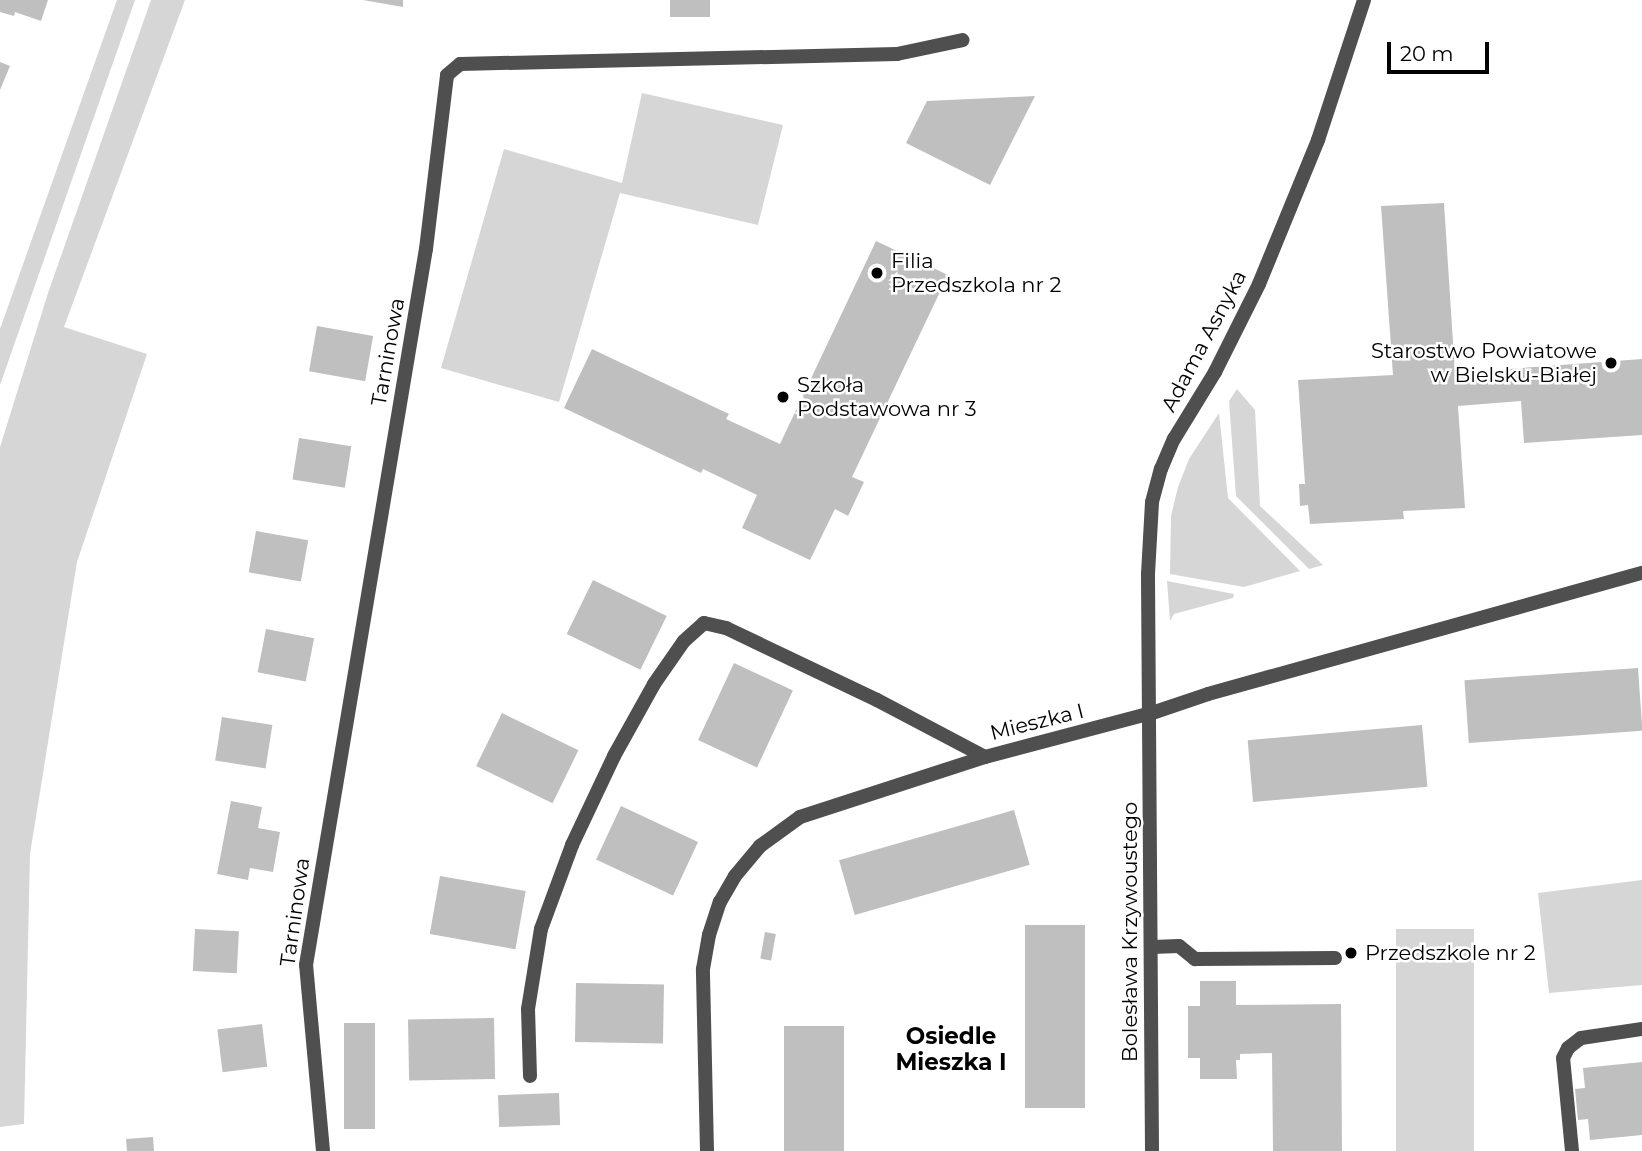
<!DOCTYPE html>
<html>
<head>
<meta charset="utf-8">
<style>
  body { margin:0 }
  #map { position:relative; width:1642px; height:1151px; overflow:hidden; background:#fff; font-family:Montserrat,sans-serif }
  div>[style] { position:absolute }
  .green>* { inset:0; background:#d6d6d6; transform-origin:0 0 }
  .building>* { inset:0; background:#bfbfbf; transform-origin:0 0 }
  .service>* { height:14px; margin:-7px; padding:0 7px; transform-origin:7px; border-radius:7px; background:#4f4f4f }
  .minor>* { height:14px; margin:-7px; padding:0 7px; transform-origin:7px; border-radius:7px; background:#4f4f4f }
  .dots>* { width:19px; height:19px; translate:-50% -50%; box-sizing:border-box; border:4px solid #fff; border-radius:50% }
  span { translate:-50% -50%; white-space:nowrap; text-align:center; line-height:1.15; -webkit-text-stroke:5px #fff; paint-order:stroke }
  .poi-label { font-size:21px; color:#000 }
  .left { translate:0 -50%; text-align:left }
  .right { translate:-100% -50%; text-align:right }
  .street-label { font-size:21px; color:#000 }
  .neighbourhood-label { font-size:23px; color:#000; font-weight:700 }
  .scale { position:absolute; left:1387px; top:42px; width:102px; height:32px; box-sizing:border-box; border:4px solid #000; border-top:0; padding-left:9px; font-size:21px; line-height:24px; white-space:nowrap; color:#000; -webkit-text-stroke:5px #fff; paint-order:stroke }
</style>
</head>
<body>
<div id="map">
  <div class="green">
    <i style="clip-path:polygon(117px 0,135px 0,0 385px,0 329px)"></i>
    <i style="clip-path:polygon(151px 0,185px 0,64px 327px,147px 354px,77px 562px,30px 854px,24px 1124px,0 1127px,0 447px,48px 293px)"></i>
    <i style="clip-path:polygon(642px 93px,783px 125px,758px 225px,620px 193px,559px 402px,441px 368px,504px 149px,622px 183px)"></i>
    <i style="clip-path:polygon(1237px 389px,1255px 410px,1260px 506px,1323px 565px,1309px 569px,1236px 496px,1229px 401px)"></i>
    <i style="clip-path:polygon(1219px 413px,1228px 498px,1300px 571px,1244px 587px,1170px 574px,1171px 516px,1178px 487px,1189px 459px)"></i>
    <i style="clip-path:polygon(1167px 581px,1234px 594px,1233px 598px,1174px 614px,1170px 621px)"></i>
    <i style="clip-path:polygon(1642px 880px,1642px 985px,1549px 993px,1538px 893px)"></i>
    <i style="left:1396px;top:929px;width:78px;height:222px"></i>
  </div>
  <div class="building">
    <i style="clip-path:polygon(0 0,48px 0,41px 21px,15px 12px,14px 16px,0 12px)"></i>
    <i style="clip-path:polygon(363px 0,403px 0,403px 7px)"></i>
    <i style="left:670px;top:0;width:40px;height:17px"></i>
    <i style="clip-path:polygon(0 62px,10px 66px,0 90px)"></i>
    <i style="clip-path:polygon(1035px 96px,990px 185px,906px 143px,927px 101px)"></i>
    <i style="clip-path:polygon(1444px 203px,1455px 373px,1642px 359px,1642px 435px,1524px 443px,1521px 401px,1458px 406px,1465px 508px,1403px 511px,1404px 519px,1310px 524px,1308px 505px,1300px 506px,1299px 484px,1305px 484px,1298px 380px,1393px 375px,1381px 206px)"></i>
    <i style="clip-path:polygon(876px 241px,948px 275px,852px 477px,864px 482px,848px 516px,835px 509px,810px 560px,742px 528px,757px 495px,703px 469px,701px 473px,564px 408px,592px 349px,729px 414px,726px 419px,780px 444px)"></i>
    <i style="left:317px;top:326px;width:57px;height:46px;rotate:10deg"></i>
    <i style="left:299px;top:438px;width:53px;height:42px;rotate:9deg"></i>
    <i style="left:256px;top:531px;width:53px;height:42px;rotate:10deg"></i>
    <i style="left:593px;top:580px;width:82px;height:60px;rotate:26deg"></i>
    <i style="left:266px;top:629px;width:49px;height:44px;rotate:11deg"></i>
    <i style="left:734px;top:663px;width:65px;height:85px;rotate:25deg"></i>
    <i style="left:1638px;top:668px;width:63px;height:174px;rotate:86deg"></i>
    <i style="left:502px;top:713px;width:85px;height:59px;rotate:26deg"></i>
    <i style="left:222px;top:717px;width:51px;height:44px;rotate:9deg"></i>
    <i style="left:1422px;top:725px;width:62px;height:175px;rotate:85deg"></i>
    <i style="clip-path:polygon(231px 801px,262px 807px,258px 828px,280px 832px,273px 872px,250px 868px,248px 880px,217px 874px)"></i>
    <i style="left:621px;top:806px;width:85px;height:59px;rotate:25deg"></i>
    <i style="left:1014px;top:810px;width:57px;height:182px;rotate:74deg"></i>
    <i style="left:440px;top:876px;width:87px;height:59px;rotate:10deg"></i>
    <i style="left:1025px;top:925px;width:60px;height:183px"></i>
    <i style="left:195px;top:929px;width:44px;height:42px;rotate:3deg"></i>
    <i style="left:765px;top:932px;width:11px;height:27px;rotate:10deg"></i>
    <i style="clip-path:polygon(1200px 981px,1236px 981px,1236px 1005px,1341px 1004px,1342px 1151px,1273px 1151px,1272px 1053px,1240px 1054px,1240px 1060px,1236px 1060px,1237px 1079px,1200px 1079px,1200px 1058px,1188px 1058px,1188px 1006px,1200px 1006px)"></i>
    <i style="left:576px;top:983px;width:88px;height:59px;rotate:1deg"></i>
    <i style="left:494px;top:1018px;width:61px;height:86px;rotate:89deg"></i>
    <i style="left:344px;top:1023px;width:31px;height:106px"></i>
    <i style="left:262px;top:1024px;width:43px;height:45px;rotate:83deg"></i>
    <i style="left:844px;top:1026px;width:125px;height:60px;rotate:90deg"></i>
    <i style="clip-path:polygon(1642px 1062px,1642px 1135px,1590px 1140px,1588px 1119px,1578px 1120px,1575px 1089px,1585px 1088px,1583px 1068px)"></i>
    <i style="left:559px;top:1093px;width:32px;height:61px;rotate:88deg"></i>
    <i style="clip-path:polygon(153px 1137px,154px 1151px,127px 1151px,126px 1139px)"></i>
  </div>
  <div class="service">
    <i style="left:1152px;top:947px;width:27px;rotate:-2deg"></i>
    <i style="left:1179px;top:946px;width:21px;rotate:39deg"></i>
    <i style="left:1195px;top:959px;width:140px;rotate:-0.4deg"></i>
    <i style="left:530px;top:1076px;width:67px;rotate:-91.7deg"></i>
    <i style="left:528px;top:1009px;width:81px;rotate:-80.8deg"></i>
    <i style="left:541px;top:929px;width:90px;rotate:-69.7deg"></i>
    <i style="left:572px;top:845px;width:98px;rotate:-64.7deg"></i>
    <i style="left:614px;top:756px;width:82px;rotate:-60.9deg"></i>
    <i style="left:654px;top:684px;width:52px;rotate:-55.1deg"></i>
    <i style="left:684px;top:641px;width:27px;rotate:-42deg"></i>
    <i style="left:704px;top:623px;width:23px;rotate:13deg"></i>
    <i style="left:726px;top:628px;width:167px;rotate:25.5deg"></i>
    <i style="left:877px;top:700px;width:122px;rotate:27.8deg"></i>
    <i style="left:1572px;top:1151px;width:93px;rotate:-95.5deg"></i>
    <i style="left:1563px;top:1058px;width:11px;rotate:-63deg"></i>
    <i style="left:1568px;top:1048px;width:16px;rotate:-38deg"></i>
    <i style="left:1581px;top:1038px;width:62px;rotate:-8.4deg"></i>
  </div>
  <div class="minor">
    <i style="left:323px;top:1151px;width:187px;rotate:-95.2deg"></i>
    <i style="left:306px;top:965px;width:726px;rotate:-80.49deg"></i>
    <i style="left:426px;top:249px;width:175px;rotate:-83.1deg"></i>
    <i style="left:447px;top:75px;width:17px;rotate:-40deg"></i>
    <i style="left:460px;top:64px;width:437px;rotate:-1.3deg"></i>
    <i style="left:897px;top:54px;width:67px;rotate:-12deg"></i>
    <i style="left:707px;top:1151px;width:182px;rotate:-91.3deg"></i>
    <i style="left:703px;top:969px;width:35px;rotate:-80deg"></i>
    <i style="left:709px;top:935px;width:35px;rotate:-72deg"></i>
    <i style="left:720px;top:902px;width:30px;rotate:-60deg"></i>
    <i style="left:735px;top:876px;width:39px;rotate:-50deg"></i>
    <i style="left:760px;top:846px;width:49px;rotate:-35.9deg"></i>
    <i style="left:800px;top:817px;width:194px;rotate:-18deg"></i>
    <i style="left:985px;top:757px;width:173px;rotate:-14.8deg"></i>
    <i style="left:1152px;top:713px;width:59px;rotate:-18.7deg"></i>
    <i style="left:1208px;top:694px;width:451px;rotate:-15.6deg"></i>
    <i style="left:1152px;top:1151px;width:577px;rotate:-90.4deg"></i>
    <i style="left:1148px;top:574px;width:72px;rotate:-86.8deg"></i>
    <i style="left:1152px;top:502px;width:34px;rotate:-75deg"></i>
    <i style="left:1161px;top:469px;width:33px;rotate:-67deg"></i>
    <i style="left:1174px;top:439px;width:79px;rotate:-58.5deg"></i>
    <i style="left:1215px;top:372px;width:98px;rotate:-63.4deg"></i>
    <i style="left:1259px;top:284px;width:156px;rotate:-67.7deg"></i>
    <i style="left:1318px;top:140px;width:147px;rotate:-71.8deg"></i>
  </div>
  <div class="dots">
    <i style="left:877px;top:273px;background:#000"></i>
    <i style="left:1611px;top:363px;background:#000"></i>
    <i style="left:783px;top:397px;background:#000"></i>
    <i style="left:1351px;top:953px;background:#000"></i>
  </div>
  <div class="poi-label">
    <span class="left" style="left:891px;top:273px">Filia<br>Przedszkola nr 2</span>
    <span class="right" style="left:1597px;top:363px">Starostwo Powiatowe<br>w Bielsku-Białej</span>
    <span class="left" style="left:797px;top:397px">Szkoła<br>Podstawowa nr 3</span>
    <span class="left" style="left:1365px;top:953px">Przedszkole nr 2</span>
  </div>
  <div class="street-label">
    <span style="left:1204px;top:341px;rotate:-62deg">Adama Asnyka</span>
    <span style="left:388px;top:352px;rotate:-80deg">Tarninowa</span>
    <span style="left:1037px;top:722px;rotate:-14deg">Mieszka I</span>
    <span style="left:295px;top:912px;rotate:-82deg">Tarninowa</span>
    <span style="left:1130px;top:932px;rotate:-90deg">Bolesława Krzywoustego</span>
  </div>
  <div class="neighbourhood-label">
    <span style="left:951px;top:1049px">Osiedle<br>Mieszka I</span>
  </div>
  <div class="scale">20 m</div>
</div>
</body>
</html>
